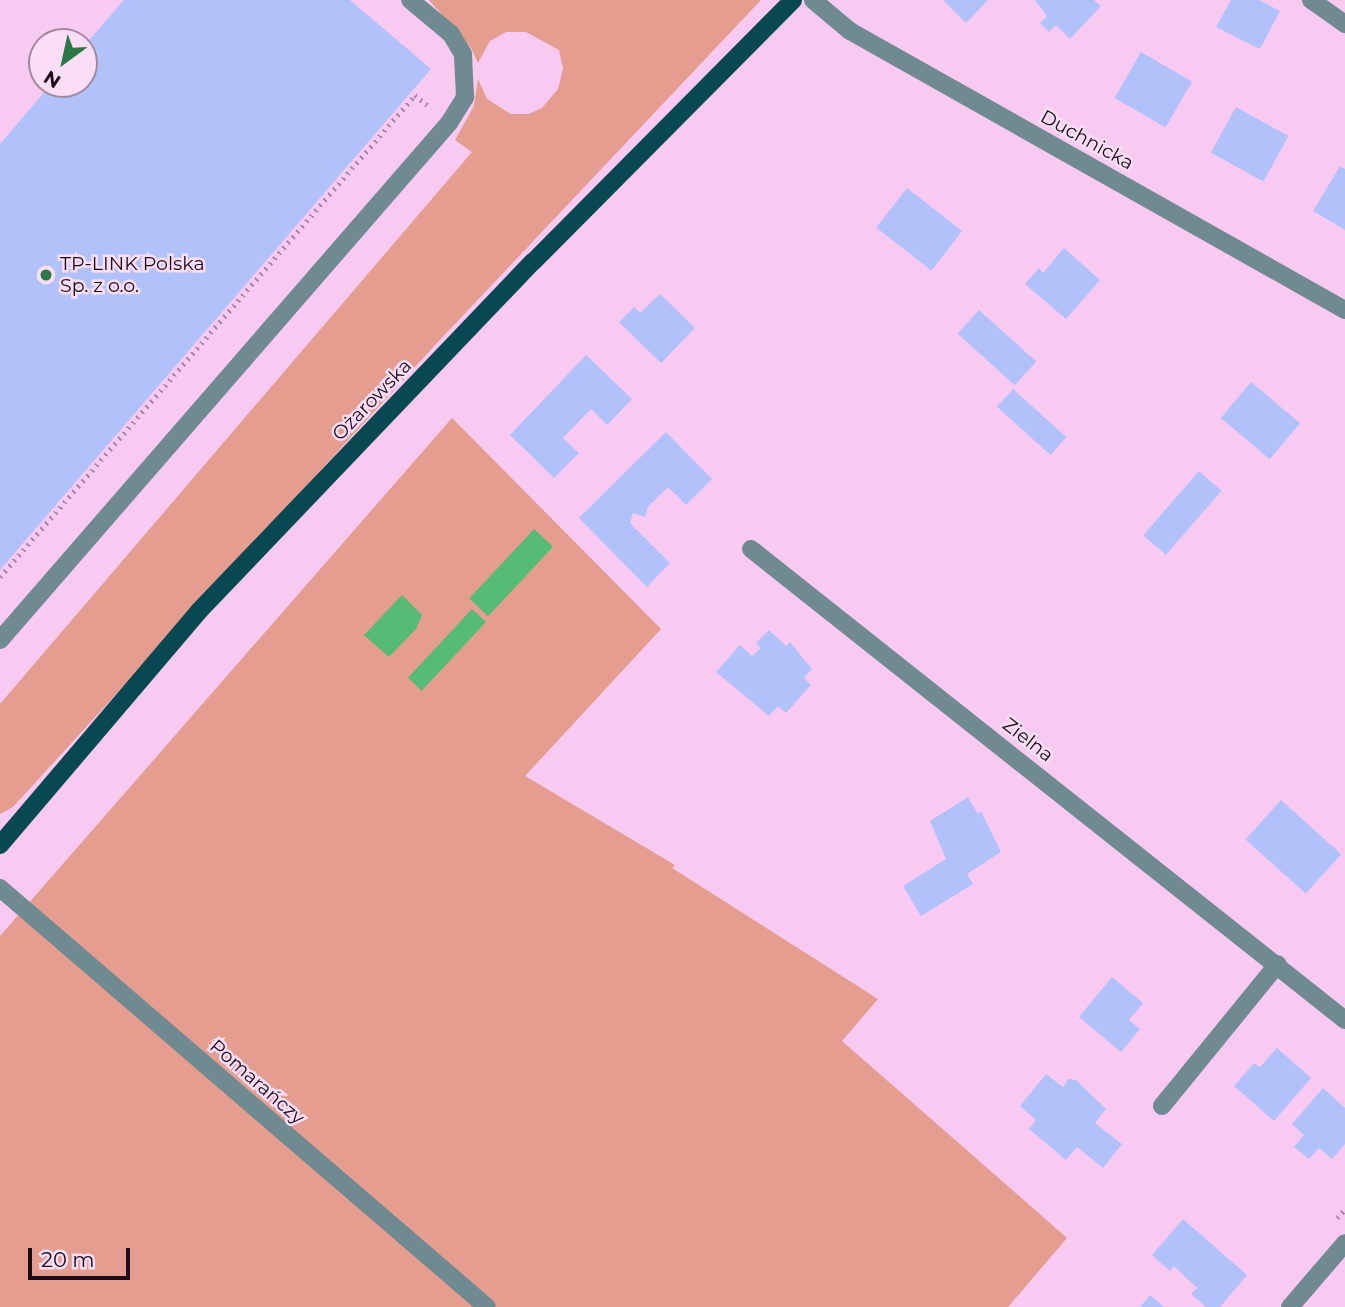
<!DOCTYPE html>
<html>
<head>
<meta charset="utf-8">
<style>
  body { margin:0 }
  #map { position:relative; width:1345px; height:1307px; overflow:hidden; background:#f9caf1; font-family:Montserrat,sans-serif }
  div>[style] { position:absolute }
  .green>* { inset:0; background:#e49d8e }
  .water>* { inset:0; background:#5b7; transform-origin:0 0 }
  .building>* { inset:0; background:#b1c1fa; transform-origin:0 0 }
  .path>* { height:4.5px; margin-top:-2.25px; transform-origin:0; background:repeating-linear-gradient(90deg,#ac88a6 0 2px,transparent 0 7px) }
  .minor>* { height:18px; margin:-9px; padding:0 9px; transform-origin:9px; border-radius:9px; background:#6f8a90 }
  .major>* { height:18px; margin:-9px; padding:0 9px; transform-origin:9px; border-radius:9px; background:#084852 }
  .dots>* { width:19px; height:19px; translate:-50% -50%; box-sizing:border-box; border:4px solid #fbdef5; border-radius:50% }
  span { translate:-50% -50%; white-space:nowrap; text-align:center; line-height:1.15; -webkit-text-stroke:5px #fbdef5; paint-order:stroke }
  .street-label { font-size:19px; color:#1d0d1b }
  .poi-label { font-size:19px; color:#1d0d1b }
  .left { translate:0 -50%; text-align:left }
  .north { position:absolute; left:28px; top:28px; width:70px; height:70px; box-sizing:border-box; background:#fbdef5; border:2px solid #a28a9e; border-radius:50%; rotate:213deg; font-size:19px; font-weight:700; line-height:28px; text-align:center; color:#1d0d1b }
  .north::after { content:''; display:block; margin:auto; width:24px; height:32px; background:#2c7847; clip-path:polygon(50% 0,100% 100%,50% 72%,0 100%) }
  .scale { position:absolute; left:28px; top:1248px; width:102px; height:32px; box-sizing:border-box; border:4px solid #1d0d1b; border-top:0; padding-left:9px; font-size:21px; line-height:24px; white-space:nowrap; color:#1d0d1b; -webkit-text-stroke:5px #fbdef5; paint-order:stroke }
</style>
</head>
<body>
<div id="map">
  <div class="green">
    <i style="clip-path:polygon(429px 0,761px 0,436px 344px,13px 807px,0 814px,0 704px,472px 152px,455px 140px,474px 106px,478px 79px,487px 99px,511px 114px,529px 114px,542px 108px,558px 89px,563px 69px,559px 50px,526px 32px,506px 32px,490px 41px,478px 63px,471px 48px)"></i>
    <i style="clip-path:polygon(452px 418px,661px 629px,525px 776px,675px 865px,672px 868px,878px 999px,842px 1041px,1067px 1238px,1008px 1307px,0 1307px,0 936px)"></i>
  </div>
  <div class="water">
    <i style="left:534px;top:529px;width:26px;height:95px;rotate:43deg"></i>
    <i style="clip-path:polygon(402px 595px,422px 615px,416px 629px,389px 657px,364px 635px)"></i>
    <i style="left:472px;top:609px;width:19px;height:94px;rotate:43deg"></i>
  </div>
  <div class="building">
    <i style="clip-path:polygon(124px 0,350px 0,431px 69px,0 570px,0 144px,51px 84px,84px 84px,84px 46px)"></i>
    <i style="clip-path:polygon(943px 0,988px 0,966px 23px)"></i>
    <i style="clip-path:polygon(1035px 0,1094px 0,1101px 6px,1070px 39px,1056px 25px,1049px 32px,1040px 23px,1047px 16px)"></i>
    <i style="clip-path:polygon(1231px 0,1259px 0,1280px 11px,1260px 49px,1216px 27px)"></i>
    <i style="left:1141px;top:52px;width:59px;height:53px;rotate:30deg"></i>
    <i style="left:1236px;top:107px;width:60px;height:52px;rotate:29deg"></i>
    <i style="clip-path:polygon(1340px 166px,1345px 169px,1345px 230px,1313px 211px)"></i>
    <i style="left:907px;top:188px;width:70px;height:50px;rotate:38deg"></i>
    <i style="clip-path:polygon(1064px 248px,1100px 280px,1066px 319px,1025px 284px,1039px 268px,1043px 273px)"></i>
    <i style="clip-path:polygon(660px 294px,695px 328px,661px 363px,619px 322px,634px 307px,640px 313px)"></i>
    <i style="left:979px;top:310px;width:77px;height:32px;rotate:42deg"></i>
    <i style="clip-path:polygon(586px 355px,632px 399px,607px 425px,591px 409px,563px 438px,579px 453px,554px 478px,510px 435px)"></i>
    <i style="left:1251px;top:382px;width:64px;height:47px;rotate:40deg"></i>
    <i style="left:1013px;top:389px;width:72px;height:24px;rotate:42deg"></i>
    <i style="clip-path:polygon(666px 432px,712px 479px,686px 505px,668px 487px,648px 507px,645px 517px,633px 513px,630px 523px,670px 563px,647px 587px,579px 518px)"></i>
    <i style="left:1199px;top:471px;width:30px;height:85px;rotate:41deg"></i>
    <i style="clip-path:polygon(769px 630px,786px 646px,790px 642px,812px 669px,804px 678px,811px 685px,786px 713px,778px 706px,769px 716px,716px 672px,740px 645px,752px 656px,761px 648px,756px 643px)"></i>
    <i style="clip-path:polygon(968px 797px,978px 814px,981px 811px,1001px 852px,967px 874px,973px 884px,921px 916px,903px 886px,946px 859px,930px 821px)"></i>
    <i style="left:1281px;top:800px;width:81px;height:53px;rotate:42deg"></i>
    <i style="clip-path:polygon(1112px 977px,1143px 1003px,1129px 1020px,1140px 1029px,1121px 1052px,1079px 1017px)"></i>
    <i style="clip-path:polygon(1277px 1048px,1311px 1078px,1274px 1121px,1234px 1086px,1254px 1063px,1260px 1067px)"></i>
    <i style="clip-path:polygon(1046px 1074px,1063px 1087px,1068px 1079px,1076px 1080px,1106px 1109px,1095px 1123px,1122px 1144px,1103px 1168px,1077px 1147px,1066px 1160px,1029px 1129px,1036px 1120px,1020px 1106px)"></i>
    <i style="clip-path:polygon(1323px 1088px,1345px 1108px,1345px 1144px,1332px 1159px,1319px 1148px,1309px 1159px,1294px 1147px,1304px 1135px,1292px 1124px)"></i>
    <i style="clip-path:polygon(1183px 1219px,1247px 1275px,1220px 1307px,1206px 1307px,1191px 1294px,1197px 1288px,1174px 1266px,1170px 1271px,1152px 1255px)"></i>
    <i style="clip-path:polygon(1150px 1295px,1164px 1307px,1140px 1307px)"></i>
  </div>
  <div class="path">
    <i style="left:0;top:577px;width:636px;rotate:-49.27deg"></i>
    <i style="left:415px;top:95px;width:21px;rotate:39deg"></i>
    <i style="left:1337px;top:1218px;width:12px;rotate:-48deg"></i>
  </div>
  <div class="minor">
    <i style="left:813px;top:0;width:48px;rotate:40deg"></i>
    <i style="left:850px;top:31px;width:568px;rotate:29.41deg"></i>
    <i style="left:1311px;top:0;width:42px;rotate:35.2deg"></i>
    <i style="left:751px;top:549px;width:758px;rotate:38.41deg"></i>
    <i style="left:0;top:640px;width:685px;rotate:-49.03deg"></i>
    <i style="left:449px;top:123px;width:31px;rotate:-58deg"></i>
    <i style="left:465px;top:97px;width:43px;rotate:-92.7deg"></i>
    <i style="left:463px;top:54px;width:23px;rotate:-121deg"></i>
    <i style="left:451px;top:34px;width:53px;rotate:-140.3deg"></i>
    <i style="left:0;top:888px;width:642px;rotate:40.71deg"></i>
    <i style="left:1162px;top:1106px;width:183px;rotate:-50.8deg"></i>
    <i style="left:1290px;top:1307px;width:84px;rotate:-49.3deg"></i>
  </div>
  <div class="major">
    <i style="left:0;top:845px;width:307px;rotate:-49.6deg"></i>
    <i style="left:199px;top:611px;width:483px;rotate:-46.3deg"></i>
    <i style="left:533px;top:262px;width:369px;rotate:-45.2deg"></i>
  </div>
  <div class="dots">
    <i style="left:46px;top:275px;background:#2c7847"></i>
  </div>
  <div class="street-label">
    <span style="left:1087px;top:140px;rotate:29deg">Duchnicka</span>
    <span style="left:372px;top:400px;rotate:-46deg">Ożarowska</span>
    <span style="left:1028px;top:740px;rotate:38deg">Zielna</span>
    <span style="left:257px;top:1082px;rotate:41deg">Pomarańczy</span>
  </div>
  <div class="poi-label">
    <span class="left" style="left:60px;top:275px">TP-LINK Polska<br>Sp. z o.o.</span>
  </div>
  <div class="north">N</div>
  <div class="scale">20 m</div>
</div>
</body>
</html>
